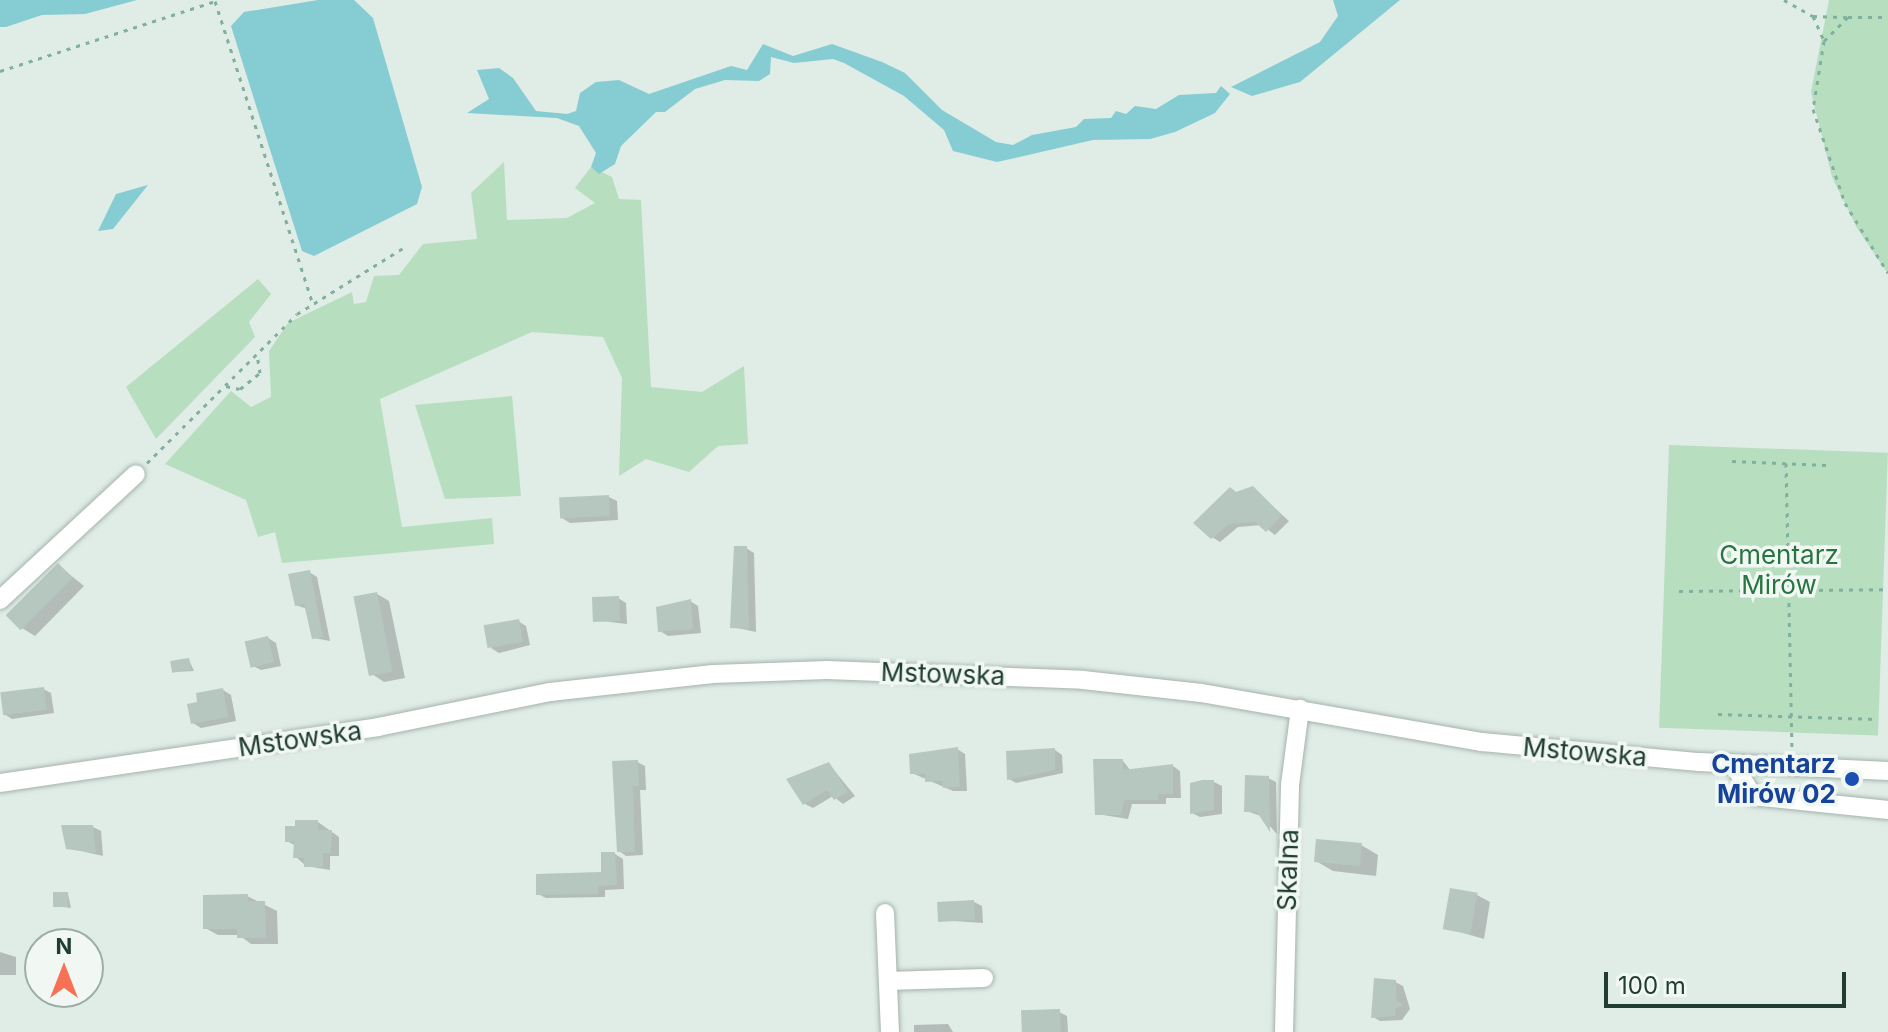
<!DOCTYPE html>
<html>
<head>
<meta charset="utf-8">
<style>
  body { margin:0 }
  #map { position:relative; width:1888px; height:1032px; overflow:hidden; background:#e0ece6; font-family:Inter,sans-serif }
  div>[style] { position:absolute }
  .green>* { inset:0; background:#b8dec0; transform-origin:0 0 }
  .water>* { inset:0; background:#86ccd3 }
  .shadow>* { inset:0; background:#0003 }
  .building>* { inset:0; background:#b6c7bf; transform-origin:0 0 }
  .path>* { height:3px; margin-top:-1.5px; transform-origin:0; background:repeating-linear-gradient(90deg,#80b19e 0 4px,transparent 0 10px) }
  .roads { filter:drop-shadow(0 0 2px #a3b4ad) drop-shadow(0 0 2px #a3b4ad) }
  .minor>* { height:18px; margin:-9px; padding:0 9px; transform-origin:9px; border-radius:9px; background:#fff }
  .dots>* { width:22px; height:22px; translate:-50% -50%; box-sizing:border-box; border:4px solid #f1f8f4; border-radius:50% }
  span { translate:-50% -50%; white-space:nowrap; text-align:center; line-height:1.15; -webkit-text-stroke:7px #f1f8f4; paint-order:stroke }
  .park-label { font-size:26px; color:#297542 }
  .street-label { font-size:26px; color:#203d33 }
  .transit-label { font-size:26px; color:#164399; font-weight:700 }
  .right { translate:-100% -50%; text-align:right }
  .north { position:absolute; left:24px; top:928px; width:80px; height:80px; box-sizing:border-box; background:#f1f8f4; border:2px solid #9dada7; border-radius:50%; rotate:0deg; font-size:22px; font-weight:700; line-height:32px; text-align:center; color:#203d33 }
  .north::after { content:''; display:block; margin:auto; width:28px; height:36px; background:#f77254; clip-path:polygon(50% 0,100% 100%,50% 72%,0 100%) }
  .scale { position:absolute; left:1604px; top:972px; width:242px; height:36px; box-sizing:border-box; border:4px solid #203d33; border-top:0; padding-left:10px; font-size:24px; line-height:28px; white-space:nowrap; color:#203d33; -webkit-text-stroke:6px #f1f8f4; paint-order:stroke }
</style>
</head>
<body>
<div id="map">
  <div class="green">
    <i style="clip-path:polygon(1829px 0,1888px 0,1888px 274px,1857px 228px,1832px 177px,1811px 92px)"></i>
    <i style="clip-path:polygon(504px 162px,507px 220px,567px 218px,595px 203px,575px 188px,591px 167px,612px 177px,619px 199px,641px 200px,651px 387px,702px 392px,744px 366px,748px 444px,718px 446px,689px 472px,646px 459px,619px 476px,622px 378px,603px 337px,532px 332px,380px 399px,402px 527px,492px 518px,494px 544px,282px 563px,275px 532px,258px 537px,246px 500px,165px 464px,231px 391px,251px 407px,271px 397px,269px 351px,288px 323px,352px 292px,354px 304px,366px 302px,374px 276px,399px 275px,423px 244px,477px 239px,471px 193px)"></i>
    <i style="clip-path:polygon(258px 279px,271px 294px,249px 322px,255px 337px,156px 439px,126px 387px)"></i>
    <i style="clip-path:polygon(512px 396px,521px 496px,445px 499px,415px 405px)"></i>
    <i style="left:1669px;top:445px;width:219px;height:283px;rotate:2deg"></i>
  </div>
  <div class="water">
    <i style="clip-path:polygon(0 0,137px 0,85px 14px,42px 15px,6px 27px,0 27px)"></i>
    <i style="clip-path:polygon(318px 0,354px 0,373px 18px,422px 187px,417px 204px,314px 256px,302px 251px,231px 26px,244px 12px)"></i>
    <i style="clip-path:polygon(1333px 0,1400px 0,1300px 82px,1252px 96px,1231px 87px,1320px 42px,1338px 16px)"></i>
    <i style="clip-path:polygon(763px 44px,793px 56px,832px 44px,882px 62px,905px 73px,942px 110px,996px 142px,1013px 145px,1032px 135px,1076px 127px,1084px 119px,1111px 118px,1116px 111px,1126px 114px,1135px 106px,1156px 109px,1179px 95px,1216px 93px,1221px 86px,1230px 94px,1215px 113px,1175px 132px,1150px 139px,1093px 140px,997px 162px,953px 151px,944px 130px,904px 96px,844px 63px,833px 59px,794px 63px,771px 57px,770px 74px,759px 81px,725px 80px,695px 89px,665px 112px,656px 112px,621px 146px,615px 164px,599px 174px,591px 167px,596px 153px,579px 126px,557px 118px,467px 113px,489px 99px,477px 70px,499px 68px,513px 78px,536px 111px,567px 114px,576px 111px,580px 93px,596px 82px,619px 80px,649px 94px,731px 66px,747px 70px)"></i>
    <i style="clip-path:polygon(148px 185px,113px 229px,98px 231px,116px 194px)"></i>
  </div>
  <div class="shadow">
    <i style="clip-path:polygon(1253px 489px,1289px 521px,1275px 535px,1262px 525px,1238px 527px,1220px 542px,1212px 537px)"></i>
    <i style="clip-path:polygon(609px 497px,617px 501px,618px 520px,570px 523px,562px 518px)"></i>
    <i style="clip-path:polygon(746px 548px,754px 553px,756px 632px,733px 627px)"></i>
    <i style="clip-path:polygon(58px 565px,84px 586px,35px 636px,22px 628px)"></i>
    <i style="clip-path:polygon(309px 572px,317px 577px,330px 641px,314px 638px,307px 609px,296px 605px)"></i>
    <i style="clip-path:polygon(377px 594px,389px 601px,405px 678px,384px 682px,372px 674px)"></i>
    <i style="clip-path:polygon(618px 598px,626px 603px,627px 624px,594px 620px)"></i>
    <i style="clip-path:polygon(690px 601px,698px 606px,701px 633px,668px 636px,660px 631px)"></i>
    <i style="clip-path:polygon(518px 621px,526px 626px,530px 645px,499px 653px,491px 648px)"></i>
    <i style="clip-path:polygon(268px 638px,276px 643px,281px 666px,261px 670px,253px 666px)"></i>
    <i style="clip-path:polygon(189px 660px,194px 671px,174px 672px)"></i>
    <i style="clip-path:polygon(43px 689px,51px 693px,54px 713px,12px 719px,4px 714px)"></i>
    <i style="clip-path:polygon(223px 690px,231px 695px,236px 721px,201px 728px,193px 723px)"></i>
    <i style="clip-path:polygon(957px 749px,965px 754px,967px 791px,953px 791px,912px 773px)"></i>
    <i style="clip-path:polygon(1055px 750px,1062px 755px,1063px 773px,1016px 783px,1009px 779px)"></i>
    <i style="clip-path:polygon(1123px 761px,1131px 771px,1173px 766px,1180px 771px,1181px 798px,1166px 798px,1166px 804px,1132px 804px,1128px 819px,1097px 814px)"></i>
    <i style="clip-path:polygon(637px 762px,645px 766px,646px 790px,640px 790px,643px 855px,626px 856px,619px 851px)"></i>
    <i style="clip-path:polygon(829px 764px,855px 796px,843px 804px,833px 796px,813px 808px,805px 804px)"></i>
    <i style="clip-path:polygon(1268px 778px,1276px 782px,1277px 834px,1261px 816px,1246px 811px)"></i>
    <i style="clip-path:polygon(1214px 782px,1222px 786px,1222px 814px,1200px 817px,1192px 813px)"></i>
    <i style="clip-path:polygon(318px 822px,339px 837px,339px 856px,330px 856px,330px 870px,306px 866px,295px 856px,296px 846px,287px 841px)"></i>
    <i style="clip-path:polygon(93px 827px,101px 831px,103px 856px,68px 848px)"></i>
    <i style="clip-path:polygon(1361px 845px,1378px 855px,1376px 876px,1333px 871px,1316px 861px)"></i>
    <i style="clip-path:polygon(615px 854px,623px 859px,624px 889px,605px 890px,605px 897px,546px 898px,538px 894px,603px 874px)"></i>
    <i style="clip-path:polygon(68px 894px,71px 908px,55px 906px)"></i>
    <i style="clip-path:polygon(1477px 895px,1490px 902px,1484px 939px,1446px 928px)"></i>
    <i style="clip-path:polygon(247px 896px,277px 911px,278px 944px,251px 944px,239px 935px,218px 935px,205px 928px)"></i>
    <i style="clip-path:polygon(974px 902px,982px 906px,983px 923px,939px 920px)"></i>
    <i style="clip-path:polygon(0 952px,16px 957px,16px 975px,0 975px)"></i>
    <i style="clip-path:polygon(1395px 982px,1403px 986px,1410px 1009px,1402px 1020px,1380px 1021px,1373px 1017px)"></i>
    <i style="clip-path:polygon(1059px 1012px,1067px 1016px,1068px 1032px,1023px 1032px)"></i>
    <i style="clip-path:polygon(914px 1025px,948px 1024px,953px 1032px,914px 1032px)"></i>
  </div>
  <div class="building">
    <i style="clip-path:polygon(1253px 486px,1282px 515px,1266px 532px,1255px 522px,1229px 524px,1211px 539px,1193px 523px,1230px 487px,1236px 492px)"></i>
    <i style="left:609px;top:495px;width:21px;height:50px;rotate:87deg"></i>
    <i style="clip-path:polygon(734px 546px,747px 546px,749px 629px,730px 628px)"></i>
    <i style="left:58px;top:563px;width:21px;height:74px;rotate:45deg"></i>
    <i style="clip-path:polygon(310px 570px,323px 637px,312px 639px,304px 604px,295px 606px,288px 574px)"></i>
    <i style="left:377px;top:592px;width:81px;height:24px;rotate:79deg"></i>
    <i style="left:619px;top:596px;width:25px;height:27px;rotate:88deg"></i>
    <i style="clip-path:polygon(691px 599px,693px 629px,658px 632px,656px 607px)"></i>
    <i style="left:519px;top:619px;width:23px;height:36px;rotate:80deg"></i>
    <i style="left:268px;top:636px;width:27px;height:24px;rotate:77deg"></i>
    <i style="left:189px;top:658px;width:12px;height:19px;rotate:81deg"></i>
    <i style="left:44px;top:687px;width:23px;height:44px;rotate:83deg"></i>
    <i style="clip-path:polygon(223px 688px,228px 717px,191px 724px,187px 704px,197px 702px,196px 693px)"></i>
    <i style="clip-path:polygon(958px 747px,960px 787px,943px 788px,942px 781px,925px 782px,925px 774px,910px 774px,909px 754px)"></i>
    <i style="clip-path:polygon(1055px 748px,1055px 770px,1007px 780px,1006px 751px)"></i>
    <i style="clip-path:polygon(1093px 759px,1123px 759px,1123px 770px,1173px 764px,1173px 794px,1158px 794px,1158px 800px,1124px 800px,1121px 815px,1095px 815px)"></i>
    <i style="clip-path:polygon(638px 760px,639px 786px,633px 786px,635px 852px,617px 852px,612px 761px)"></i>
    <i style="clip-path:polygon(829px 762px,848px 792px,834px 800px,827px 790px,803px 805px,786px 779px)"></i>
    <i style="clip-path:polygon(1245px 775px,1269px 776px,1270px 832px,1257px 812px,1244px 812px)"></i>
    <i style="clip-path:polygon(1202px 780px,1214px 780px,1214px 810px,1190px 814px,1190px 783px)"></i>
    <i style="clip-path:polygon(295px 820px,318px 820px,318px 830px,332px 830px,331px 853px,323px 853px,323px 867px,304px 867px,304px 858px,293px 858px,294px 842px,285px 842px,285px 826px,295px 826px)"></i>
    <i style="clip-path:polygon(61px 825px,93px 825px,96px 853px,66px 849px)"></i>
    <i style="left:1316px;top:839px;width:46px;height:23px;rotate:5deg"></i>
    <i style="clip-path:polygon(601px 852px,615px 852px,617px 885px,598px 886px,598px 894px,536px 895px,536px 874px,601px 872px)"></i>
    <i style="left:1450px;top:888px;width:28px;height:42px;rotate:10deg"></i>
    <i style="left:53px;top:892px;width:15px;height:15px"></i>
    <i style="clip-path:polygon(248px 894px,248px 901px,265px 901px,266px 938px,237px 938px,237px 929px,203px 929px,203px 895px)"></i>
    <i style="left:974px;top:900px;width:20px;height:37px;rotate:87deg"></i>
    <i style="clip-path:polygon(1374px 978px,1396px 980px,1396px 1000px,1403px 1005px,1395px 1009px,1395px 1016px,1371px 1018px)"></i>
    <i style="left:1060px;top:1009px;width:23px;height:39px;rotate:88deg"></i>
  </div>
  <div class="path">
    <i style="left:1784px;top:0;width:33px;rotate:29deg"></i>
    <i style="left:1813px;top:16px;width:27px;rotate:66deg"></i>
    <i style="left:1824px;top:41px;width:69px;rotate:99.2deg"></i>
    <i style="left:1813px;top:109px;width:99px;rotate:71.2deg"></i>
    <i style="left:1845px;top:203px;width:82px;rotate:58.4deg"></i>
    <i style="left:215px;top:1px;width:318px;rotate:72.1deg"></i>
    <i style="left:1813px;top:16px;width:35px;rotate:2deg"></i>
    <i style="left:1848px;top:17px;width:34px;rotate:135deg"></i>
    <i style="left:1848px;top:17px;width:40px"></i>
    <i style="left:0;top:71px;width:229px;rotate:-18deg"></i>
    <i style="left:226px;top:386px;width:14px;rotate:12deg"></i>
    <i style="left:240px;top:389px;width:26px;rotate:-39deg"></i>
    <i style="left:260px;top:373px;width:19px;rotate:-99deg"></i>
    <i style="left:1732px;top:461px;width:94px;rotate:2.4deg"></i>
    <i style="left:147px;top:463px;width:211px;rotate:-44.8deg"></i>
    <i style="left:297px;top:314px;width:125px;rotate:-31.9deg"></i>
    <i style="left:1786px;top:463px;width:288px;rotate:88.8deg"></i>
    <i style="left:1679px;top:591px;width:209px;rotate:-0.5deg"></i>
    <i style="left:1718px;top:714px;width:159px;rotate:1.8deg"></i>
  </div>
  <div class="roads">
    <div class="minor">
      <i style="left:0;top:600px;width:185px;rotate:-42.8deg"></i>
      <i style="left:1733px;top:764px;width:38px;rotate:58deg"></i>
      <i style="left:1753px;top:796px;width:136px;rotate:5.9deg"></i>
      <i style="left:0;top:783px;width:382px;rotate:-8.4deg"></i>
      <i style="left:378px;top:727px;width:176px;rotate:-11.5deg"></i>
      <i style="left:550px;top:692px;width:164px;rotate:-6.3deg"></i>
      <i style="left:713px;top:674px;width:114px;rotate:-2deg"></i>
      <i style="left:827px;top:670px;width:256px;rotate:2.2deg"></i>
      <i style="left:1083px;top:680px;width:119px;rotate:6.3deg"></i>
      <i style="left:1201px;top:693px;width:285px;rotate:9.9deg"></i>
      <i style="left:1482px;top:742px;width:218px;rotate:5.3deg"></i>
      <i style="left:1699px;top:762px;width:189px;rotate:2.7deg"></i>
      <i style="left:885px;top:913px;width:119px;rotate:87.6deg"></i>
      <i style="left:888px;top:981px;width:96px;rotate:-1.8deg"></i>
      <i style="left:1284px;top:1032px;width:247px;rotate:-88.6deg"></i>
      <i style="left:1290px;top:785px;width:77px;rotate:-82.5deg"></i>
    </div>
  </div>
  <div class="dots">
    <i style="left:1852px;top:779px;background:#1a4fb4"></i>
  </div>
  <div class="park-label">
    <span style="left:1779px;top:570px">Cmentarz<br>Mirów</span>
  </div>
  <div class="street-label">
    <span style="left:943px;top:674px;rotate:2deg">Mstowska</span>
    <span style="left:300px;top:739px;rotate:-8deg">Mstowska</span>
    <span style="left:1585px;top:752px;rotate:5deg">Mstowska</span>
    <span style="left:1288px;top:870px;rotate:-88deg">Skalna</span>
  </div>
  <div class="transit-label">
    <span class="right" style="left:1836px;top:779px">Cmentarz<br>Mirów 02</span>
  </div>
  <div class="north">N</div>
  <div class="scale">100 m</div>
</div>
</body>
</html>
